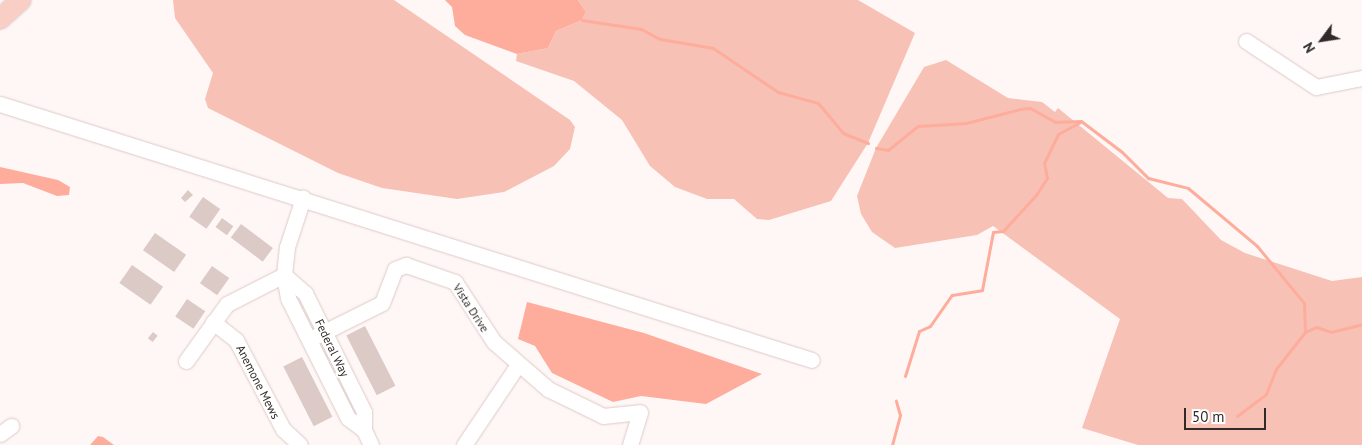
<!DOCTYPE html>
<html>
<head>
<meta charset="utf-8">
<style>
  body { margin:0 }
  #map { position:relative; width:1362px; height:445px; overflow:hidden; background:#fff7f6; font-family:"PT Sans",sans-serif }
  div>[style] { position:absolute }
  .green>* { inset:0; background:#f8c1b5 }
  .water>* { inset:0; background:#fead9c }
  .stream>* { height:3px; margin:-1.5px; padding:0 1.5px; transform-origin:1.5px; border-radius:1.5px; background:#fead9c }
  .building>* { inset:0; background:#dbcac6; transform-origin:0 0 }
  .roads { filter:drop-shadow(0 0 1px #dccbc7) drop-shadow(0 0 1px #dccbc7) }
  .minor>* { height:15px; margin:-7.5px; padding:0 7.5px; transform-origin:7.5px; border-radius:7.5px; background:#fff }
  .major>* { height:20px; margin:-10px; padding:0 10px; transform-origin:10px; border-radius:10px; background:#f8cec5 }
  span { translate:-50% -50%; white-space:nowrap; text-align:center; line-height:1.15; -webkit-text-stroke:4.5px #fff; paint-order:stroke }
  .street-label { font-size:12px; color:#312a29 }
  .north { position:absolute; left:1297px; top:15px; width:50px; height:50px; -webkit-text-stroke:4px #fff; paint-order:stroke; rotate:239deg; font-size:14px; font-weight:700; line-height:20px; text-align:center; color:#312a29 }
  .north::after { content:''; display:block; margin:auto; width:18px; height:22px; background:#312a29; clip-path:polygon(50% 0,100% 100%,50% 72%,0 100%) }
  .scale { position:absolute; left:1184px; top:408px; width:82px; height:22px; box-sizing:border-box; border:2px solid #312a29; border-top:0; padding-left:6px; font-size:15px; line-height:18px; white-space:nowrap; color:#312a29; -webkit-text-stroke:4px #fff; paint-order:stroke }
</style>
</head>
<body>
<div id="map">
  <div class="green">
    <i style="clip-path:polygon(173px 0,394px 0,570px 120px,575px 127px,570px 149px,554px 166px,504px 192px,457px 199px,382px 188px,338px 173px,208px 108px,205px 99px,213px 73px,175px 18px)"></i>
    <i style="clip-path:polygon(578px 0,858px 0,915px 33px,868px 143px,831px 201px,769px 220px,757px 219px,734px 199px,707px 199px,675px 187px,650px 166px,622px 120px,574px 81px,516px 61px,517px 54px,548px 48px,556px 31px,582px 20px,586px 12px)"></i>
    <i style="clip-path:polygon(946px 60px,1008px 98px,1042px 102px,1055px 112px,1058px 108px,1168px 198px,1182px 199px,1221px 240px,1245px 253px,1332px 281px,1362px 277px,1362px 445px,1138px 445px,1082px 428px,1120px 319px,993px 226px,977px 235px,895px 248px,872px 232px,861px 214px,857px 196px,876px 148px,924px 67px)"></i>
  </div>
  <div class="water">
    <i style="clip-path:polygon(445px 0,578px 0,586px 12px,582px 20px,556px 31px,548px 48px,517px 54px,465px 35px,455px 26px,452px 7px)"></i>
    <i style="clip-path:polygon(0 167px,58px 180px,70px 187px,69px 195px,57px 196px,23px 183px,0 184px)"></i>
    <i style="clip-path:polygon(527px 302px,644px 333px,762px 374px,706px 404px,641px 396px,613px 402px,552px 373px,535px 346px,518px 339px)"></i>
    <i style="clip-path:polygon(98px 436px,103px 437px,114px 445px,90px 445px)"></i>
  </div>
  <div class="stream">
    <i style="left:582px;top:20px;width:60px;rotate:8.7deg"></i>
    <i style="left:641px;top:29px;width:21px;rotate:28deg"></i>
    <i style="left:660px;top:39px;width:54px;rotate:9.6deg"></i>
    <i style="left:713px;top:48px;width:78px;rotate:34.1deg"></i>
    <i style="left:778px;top:92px;width:41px;rotate:15.4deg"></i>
    <i style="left:818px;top:103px;width:39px;rotate:50deg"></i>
    <i style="left:843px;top:133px;width:27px;rotate:22deg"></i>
    <i style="left:876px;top:148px;width:12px;rotate:9deg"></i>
    <i style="left:888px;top:150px;width:38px;rotate:-39deg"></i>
    <i style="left:918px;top:126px;width:48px;rotate:-3.6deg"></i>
    <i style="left:966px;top:123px;width:56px;rotate:-14.5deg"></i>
    <i style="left:1020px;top:109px;width:10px;rotate:-6deg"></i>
    <i style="left:1030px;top:108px;width:29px;rotate:29deg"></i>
    <i style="left:1055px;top:122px;width:26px;rotate:-2deg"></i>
    <i style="left:1081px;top:121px;width:51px;rotate:37.1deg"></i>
    <i style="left:1122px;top:152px;width:37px;rotate:45deg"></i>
    <i style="left:1148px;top:178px;width:41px;rotate:14deg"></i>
    <i style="left:1188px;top:188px;width:90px;rotate:40deg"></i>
    <i style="left:1257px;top:246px;width:74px;rotate:50.5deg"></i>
    <i style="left:1304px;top:303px;width:29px;rotate:88deg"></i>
    <i style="left:905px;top:376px;width:47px;rotate:-72.7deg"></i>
    <i style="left:919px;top:331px;width:12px;rotate:-24deg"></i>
    <i style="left:930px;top:326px;width:38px;rotate:-55deg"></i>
    <i style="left:952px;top:295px;width:30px;rotate:-9deg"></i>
    <i style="left:982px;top:290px;width:59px;rotate:-79.3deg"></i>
    <i style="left:993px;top:232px;width:10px;rotate:-6deg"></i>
    <i style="left:1003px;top:231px;width:49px;rotate:-47.5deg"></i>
    <i style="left:1036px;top:195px;width:20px;rotate:-57deg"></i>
    <i style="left:1047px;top:178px;width:15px;rotate:-101deg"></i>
    <i style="left:1044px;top:163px;width:32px;rotate:-64deg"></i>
    <i style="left:1058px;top:134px;width:26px;rotate:-28deg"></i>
    <i style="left:1237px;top:416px;width:36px;rotate:-37deg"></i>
    <i style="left:1266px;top:394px;width:27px;rotate:-68deg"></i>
    <i style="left:1276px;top:369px;width:47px;rotate:-51.9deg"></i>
    <i style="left:1305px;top:332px;width:12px;rotate:-24deg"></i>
    <i style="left:1316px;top:327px;width:16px;rotate:18deg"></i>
    <i style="left:1331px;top:332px;width:32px;rotate:-14deg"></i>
    <i style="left:892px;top:445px;width:31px;rotate:-75deg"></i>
    <i style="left:900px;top:415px;width:15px;rotate:-106deg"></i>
  </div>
  <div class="building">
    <i style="clip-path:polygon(188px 190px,193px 195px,185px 202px,181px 198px)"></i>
    <i style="left:203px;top:197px;width:21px;height:24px;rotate:35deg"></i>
    <i style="left:222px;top:218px;width:14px;height:11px;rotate:36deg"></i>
    <i style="left:241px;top:224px;width:40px;height:17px;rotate:37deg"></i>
    <i style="left:155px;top:233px;width:38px;height:21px;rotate:35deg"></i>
    <i style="left:132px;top:265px;width:38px;height:22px;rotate:35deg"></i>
    <i style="left:212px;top:266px;width:21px;height:21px;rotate:35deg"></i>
    <i style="left:187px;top:299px;width:22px;height:21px;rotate:34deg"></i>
    <i style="left:365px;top:326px;width:67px;height:21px;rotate:63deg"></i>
    <i style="left:153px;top:332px;width:6px;height:8px;rotate:39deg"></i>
    <i style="left:302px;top:357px;width:67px;height:21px;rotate:63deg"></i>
  </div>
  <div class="roads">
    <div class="minor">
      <i style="left:1246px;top:41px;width:84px;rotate:33.3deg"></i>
      <i style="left:1316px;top:87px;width:47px;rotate:-11.1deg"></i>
      <i style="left:0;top:104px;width:851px;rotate:17.5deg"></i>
      <i style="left:213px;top:322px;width:29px;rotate:38deg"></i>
      <i style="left:236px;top:340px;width:101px;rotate:62.2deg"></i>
      <i style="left:283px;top:429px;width:23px;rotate:43deg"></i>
      <i style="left:310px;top:339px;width:80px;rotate:-26.6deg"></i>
      <i style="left:382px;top:303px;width:36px;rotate:-69deg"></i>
      <i style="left:395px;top:269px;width:12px;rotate:-20deg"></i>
      <i style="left:406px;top:265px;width:52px;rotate:19.1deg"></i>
      <i style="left:455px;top:282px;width:72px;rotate:57deg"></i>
      <i style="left:494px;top:342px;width:72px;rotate:41deg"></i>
      <i style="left:548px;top:389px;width:61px;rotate:26.1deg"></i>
      <i style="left:603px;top:416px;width:37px;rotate:-6deg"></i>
      <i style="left:186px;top:361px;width:70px;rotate:-54.3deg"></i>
      <i style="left:227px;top:304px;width:64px;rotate:-27deg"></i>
      <i style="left:284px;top:275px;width:28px;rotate:-84deg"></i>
      <i style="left:287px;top:247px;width:52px;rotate:-71.9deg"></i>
      <i style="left:364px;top:430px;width:20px;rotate:-143deg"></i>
      <i style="left:348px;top:418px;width:134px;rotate:-116.6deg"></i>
      <i style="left:288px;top:298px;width:23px;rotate:-100deg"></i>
      <i style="left:284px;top:275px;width:28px;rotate:41deg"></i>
      <i style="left:305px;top:293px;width:133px;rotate:63.6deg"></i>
      <i style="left:364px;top:412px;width:18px;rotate:90deg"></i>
      <i style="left:364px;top:430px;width:17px;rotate:65deg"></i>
      <i style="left:0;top:434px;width:14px;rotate:-36deg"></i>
      <i style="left:464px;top:445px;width:95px;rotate:-56.1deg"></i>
      <i style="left:630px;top:445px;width:34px;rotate:-73deg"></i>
    </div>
    <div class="major">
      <i style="left:0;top:19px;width:28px;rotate:-42deg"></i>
    </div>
  </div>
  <div class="street-label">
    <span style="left:471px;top:308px;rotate:57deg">Vista Drive</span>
    <span style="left:332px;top:348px;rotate:64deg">Federal Way</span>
    <span style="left:258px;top:382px;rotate:63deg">Anemone Mews</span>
  </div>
  <div class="north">N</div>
  <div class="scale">50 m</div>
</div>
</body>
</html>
